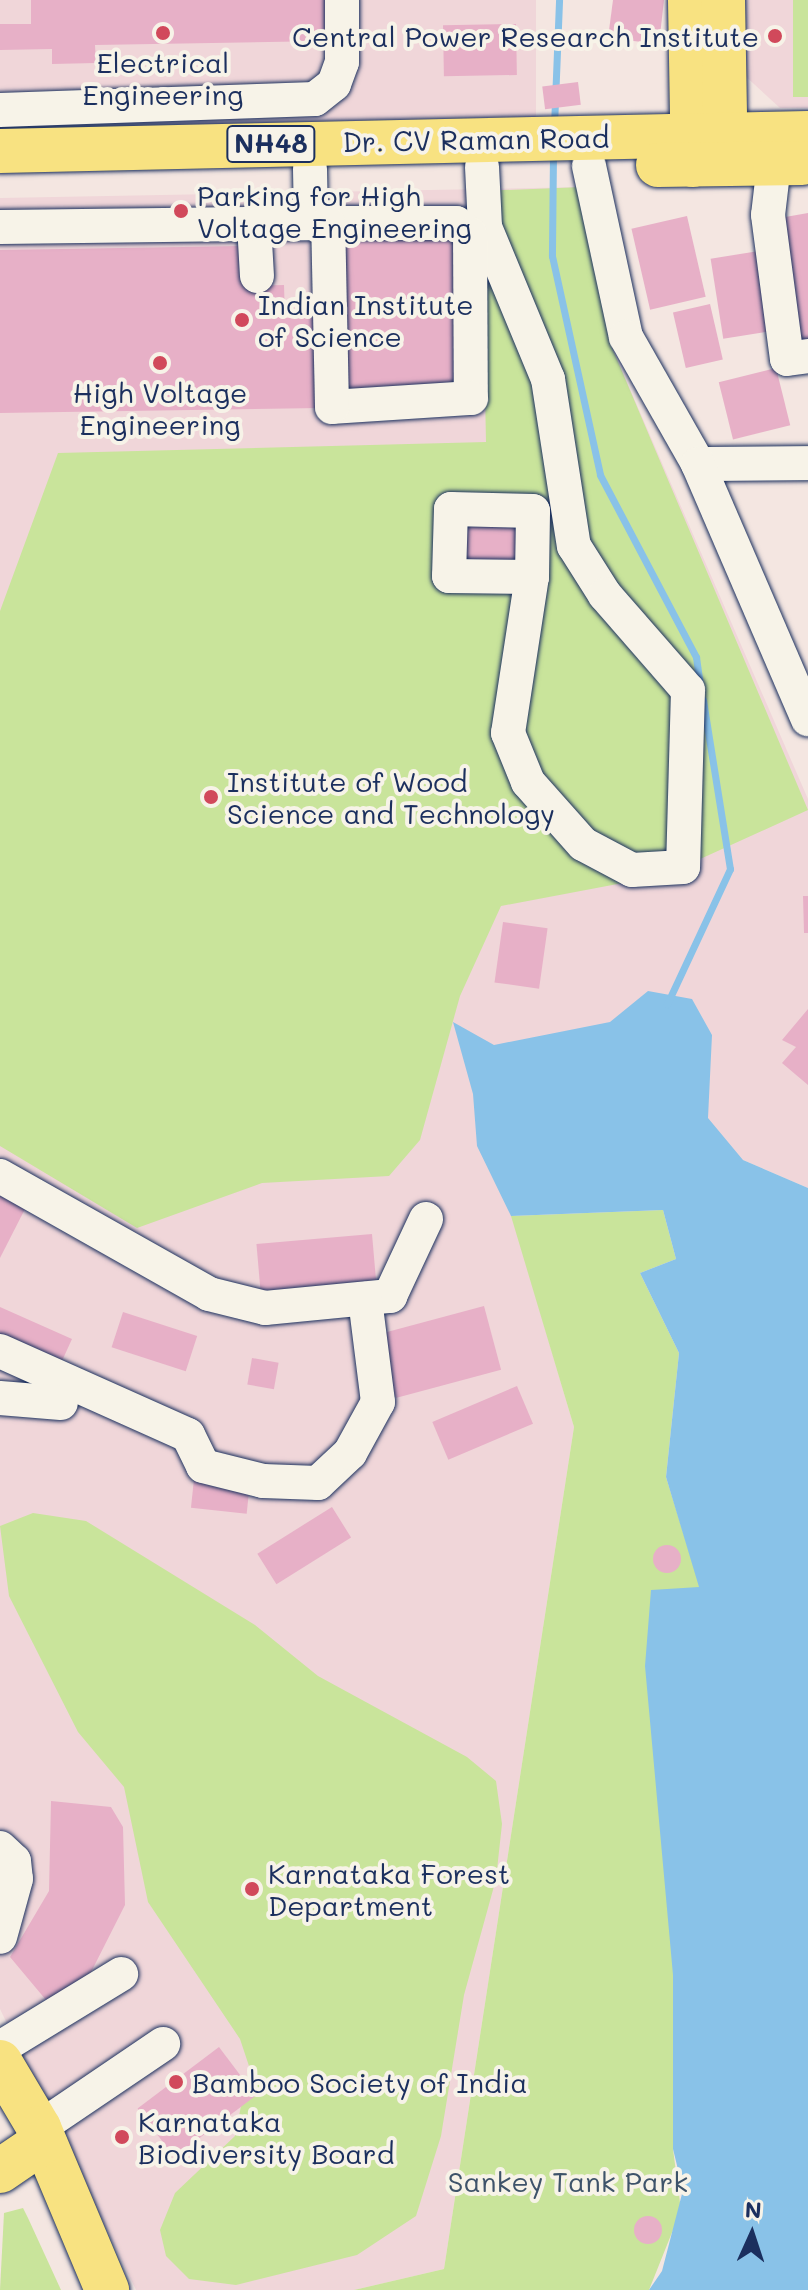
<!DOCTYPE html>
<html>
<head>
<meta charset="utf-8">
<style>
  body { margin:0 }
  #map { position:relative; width:808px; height:2290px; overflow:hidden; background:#f4e6e1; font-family:Mali,sans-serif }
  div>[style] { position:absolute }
  .built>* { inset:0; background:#f0d6d9; transform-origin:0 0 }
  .green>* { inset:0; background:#c9e49b; transform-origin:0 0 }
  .water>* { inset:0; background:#89c2e8 }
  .stream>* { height:7px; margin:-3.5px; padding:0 3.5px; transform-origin:3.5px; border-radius:3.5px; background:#89c2e8 }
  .building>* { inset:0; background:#e7b0c7; transform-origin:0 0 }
  .round { border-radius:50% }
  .roads { filter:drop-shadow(0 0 2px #1b2f5e) drop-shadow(0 0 2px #1b2f5e) }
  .minor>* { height:34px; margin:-17px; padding:0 17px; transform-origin:17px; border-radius:17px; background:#f7f3e8 }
  .major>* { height:44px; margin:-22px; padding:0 22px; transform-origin:22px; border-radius:22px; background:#f8e281 }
  .highway>* { height:44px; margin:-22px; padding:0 22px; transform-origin:22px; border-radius:22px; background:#f8e281 }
  .dots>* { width:22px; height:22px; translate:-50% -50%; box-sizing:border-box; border:4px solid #f7f3e8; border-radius:50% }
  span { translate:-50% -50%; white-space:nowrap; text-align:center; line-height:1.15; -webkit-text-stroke:8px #f7f3e8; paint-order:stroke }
  .shield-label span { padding:2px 6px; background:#f7f3e8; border:2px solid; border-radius:6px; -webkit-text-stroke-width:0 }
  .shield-label { font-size:26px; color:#1b2f5e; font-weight:700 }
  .poi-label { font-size:28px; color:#1b2f5e }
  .right { translate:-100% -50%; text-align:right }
  .left { translate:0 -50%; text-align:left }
  .street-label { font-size:28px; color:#1b2f5e }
  .park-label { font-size:28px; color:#3e536a }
  .north { position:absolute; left:712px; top:2194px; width:80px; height:80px; -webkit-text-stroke:6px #f7f3e8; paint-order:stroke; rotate:3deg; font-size:22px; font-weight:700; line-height:32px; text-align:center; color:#1b2f5e }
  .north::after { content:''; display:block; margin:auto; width:28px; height:36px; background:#1b2f5e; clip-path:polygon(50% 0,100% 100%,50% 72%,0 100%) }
</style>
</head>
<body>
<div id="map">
  <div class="built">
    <i style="left:0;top:0;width:536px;height:124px"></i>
    <i style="clip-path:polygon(741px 0,808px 0,808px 108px,780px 108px,742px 73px)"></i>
    <i style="clip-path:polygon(583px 187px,610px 343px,808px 799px,808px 1188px,743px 1160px,512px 1216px,574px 1427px,444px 2269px,354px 2290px,136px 2290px,0 2009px,0 198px)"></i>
  </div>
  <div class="green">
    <i style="left:793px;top:0;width:15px;height:97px"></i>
    <i style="clip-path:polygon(583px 187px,610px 343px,808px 810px,665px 875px,501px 906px,460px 996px,420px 1140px,389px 1176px,262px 1183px,137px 1228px,0 1146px,0 611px,58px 453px,486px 442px,481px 191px)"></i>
    <i style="clip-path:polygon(663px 1210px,676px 1259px,640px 1273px,679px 1353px,666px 1477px,700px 1587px,673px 1975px,673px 2149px,681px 2210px,649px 2290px,354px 2290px,444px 2269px,574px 1427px,511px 1216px)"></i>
    <i style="clip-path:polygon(33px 1513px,86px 1521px,255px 1625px,318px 1676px,467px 1757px,496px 1781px,502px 1824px,496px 1879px,464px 1995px,441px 2136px,416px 2216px,357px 2255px,236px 2285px,189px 2279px,166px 2256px,160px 2230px,175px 2193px,235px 2136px,249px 2066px,240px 2039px,148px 1902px,124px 1787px,78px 1732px,9px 1596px,0 1526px)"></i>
    <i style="clip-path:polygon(23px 2208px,28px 2218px,61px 2290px,0 2290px,4px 2213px)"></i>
  </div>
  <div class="water">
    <i style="clip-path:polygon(648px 991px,692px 999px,712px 1035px,708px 1118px,743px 1160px,808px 1188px,808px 2290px,649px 2290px,662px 2271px,683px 2190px,673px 2149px,673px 1975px,645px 1666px,651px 1590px,699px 1587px,666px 1477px,679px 1353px,640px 1273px,676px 1259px,663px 1210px,511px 1216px,477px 1146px,473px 1094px,453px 1022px,494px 1045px,610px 1022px)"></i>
  </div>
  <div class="stream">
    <i style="left:554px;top:126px;width:126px;rotate:-87.7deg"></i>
    <i style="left:553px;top:154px;width:102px;rotate:90.6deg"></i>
    <i style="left:552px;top:256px;width:224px;rotate:77.6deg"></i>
    <i style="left:600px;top:475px;width:206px;rotate:62.2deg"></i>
    <i style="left:696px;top:657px;width:27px;rotate:82deg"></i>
    <i style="left:667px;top:1004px;width:149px;rotate:-65deg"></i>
    <i style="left:730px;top:869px;width:171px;rotate:-99.1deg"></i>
  </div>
  <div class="building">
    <i style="clip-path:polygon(31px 0,325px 0,326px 41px,95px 45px,96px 63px,52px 64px,52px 49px,0 50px,0 24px,31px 24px)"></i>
    <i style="clip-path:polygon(613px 0,664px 0,659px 44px,608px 38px)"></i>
    <i style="left:516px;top:24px;width:51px;height:73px;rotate:89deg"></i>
    <i style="left:578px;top:82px;width:23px;height:36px;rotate:83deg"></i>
    <i style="clip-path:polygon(808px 213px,808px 340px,797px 342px,774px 219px)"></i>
    <i style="left:687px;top:216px;width:83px;height:57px;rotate:77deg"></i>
    <i style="left:464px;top:236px;width:157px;height:120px;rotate:89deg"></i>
    <i style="clip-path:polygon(244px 246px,245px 286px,284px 285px,285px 318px,319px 318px,320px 408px,0 413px,0 250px)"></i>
    <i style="left:759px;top:251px;width:81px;height:49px;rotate:81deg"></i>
    <i style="left:710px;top:304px;width:57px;height:38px;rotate:77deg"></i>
    <i style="left:776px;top:368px;width:59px;height:59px;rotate:76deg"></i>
    <i style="left:460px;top:520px;width:60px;height:46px;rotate:1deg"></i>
    <i style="clip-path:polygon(803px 896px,808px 896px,808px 933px,804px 933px)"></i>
    <i style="left:503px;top:922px;width:45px;height:61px;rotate:8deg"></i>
    <i style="clip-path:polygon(808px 1009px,808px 1085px,782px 1063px,796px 1047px,782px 1040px)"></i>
    <i style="clip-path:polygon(0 1194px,26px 1207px,0 1258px)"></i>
    <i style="left:372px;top:1234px;width:54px;height:116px;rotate:85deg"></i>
    <i style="left:484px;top:1306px;width:66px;height:109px;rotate:75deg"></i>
    <i style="clip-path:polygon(0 1307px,72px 1339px,56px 1374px,0 1349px)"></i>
    <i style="left:123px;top:1312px;width:78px;height:37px;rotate:18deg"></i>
    <i style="left:252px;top:1358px;width:27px;height:27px;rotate:10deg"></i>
    <i style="left:517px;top:1386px;width:41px;height:92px;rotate:67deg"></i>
    <i style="left:194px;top:1479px;width:56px;height:29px;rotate:6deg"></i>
    <i style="left:332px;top:1507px;width:36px;height:88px;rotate:58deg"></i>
    <i class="round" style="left:653px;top:1545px;width:28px;height:28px"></i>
    <i style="clip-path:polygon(51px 1801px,111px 1807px,123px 1827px,125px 1905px,85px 1984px,46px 2000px,10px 1957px,49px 1891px)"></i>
    <i style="left:219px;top:2047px;width:61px;height:102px;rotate:53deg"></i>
    <i class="round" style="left:634px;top:2216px;width:28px;height:28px"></i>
  </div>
  <div class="roads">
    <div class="minor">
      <i style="left:0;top:110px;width:315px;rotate:-2deg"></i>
      <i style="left:315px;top:99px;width:24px;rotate:-38deg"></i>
      <i style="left:334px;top:84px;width:23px;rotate:-70deg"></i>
      <i style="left:342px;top:62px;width:62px;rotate:-90deg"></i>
      <i style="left:774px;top:164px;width:51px;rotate:96.7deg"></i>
      <i style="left:768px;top:215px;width:145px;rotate:82.5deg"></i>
      <i style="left:787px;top:359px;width:21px;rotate:-8deg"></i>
      <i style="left:589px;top:166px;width:175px;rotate:77.8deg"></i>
      <i style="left:626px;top:337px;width:146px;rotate:60.4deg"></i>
      <i style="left:698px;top:464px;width:110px;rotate:-0.5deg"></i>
      <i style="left:482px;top:167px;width:60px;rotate:87.1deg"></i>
      <i style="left:485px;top:227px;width:165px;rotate:67.5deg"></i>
      <i style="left:548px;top:379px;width:169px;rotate:81.2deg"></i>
      <i style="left:574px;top:546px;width:58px;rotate:57.7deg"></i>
      <i style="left:605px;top:595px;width:126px;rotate:48.9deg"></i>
      <i style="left:688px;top:690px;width:177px;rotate:91.6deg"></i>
      <i style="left:683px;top:867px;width:51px;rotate:176.6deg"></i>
      <i style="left:632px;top:870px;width:55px;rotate:-152deg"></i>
      <i style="left:583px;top:844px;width:83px;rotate:-131.6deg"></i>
      <i style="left:528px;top:782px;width:53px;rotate:-112.2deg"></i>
      <i style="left:508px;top:733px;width:158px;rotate:-81.3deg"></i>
      <i style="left:532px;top:577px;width:66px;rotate:-89.1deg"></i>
      <i style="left:533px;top:511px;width:82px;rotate:-178.6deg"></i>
      <i style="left:451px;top:509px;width:67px;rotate:91.7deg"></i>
      <i style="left:449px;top:576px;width:83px;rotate:0.7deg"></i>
      <i style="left:310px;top:169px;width:54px;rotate:88.9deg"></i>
      <i style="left:254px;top:224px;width:52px;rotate:86.7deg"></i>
      <i style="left:0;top:227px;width:328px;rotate:-0.7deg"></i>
      <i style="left:328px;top:223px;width:128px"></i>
      <i style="left:456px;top:223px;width:18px;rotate:38deg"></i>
      <i style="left:470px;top:234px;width:164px;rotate:89.7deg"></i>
      <i style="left:471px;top:398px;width:139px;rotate:176.3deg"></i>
      <i style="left:332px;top:407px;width:184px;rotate:-91.2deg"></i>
      <i style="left:698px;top:464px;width:278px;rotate:66.7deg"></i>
      <i style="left:0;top:1176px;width:240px;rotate:29.4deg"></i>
      <i style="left:209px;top:1294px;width:58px;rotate:14deg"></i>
      <i style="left:265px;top:1308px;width:126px;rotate:-5.5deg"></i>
      <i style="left:390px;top:1296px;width:85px;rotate:-64.9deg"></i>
      <i style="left:0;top:1351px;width:206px;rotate:24.1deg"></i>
      <i style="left:188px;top:1435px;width:34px;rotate:64deg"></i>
      <i style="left:203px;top:1466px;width:62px;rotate:14deg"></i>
      <i style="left:263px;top:1481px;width:55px;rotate:2.1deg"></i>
      <i style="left:318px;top:1483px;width:44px;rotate:-43.2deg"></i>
      <i style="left:350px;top:1453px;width:58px;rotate:-61.2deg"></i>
      <i style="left:378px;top:1402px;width:104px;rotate:-97.2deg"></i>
      <i style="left:0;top:1398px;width:61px;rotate:4.7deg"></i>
      <i style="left:0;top:1848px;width:19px;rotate:43deg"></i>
      <i style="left:14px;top:1861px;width:18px;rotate:84deg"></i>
      <i style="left:16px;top:1879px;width:60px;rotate:105.4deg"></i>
      <i style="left:0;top:2048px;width:142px;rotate:-31.4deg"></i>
      <i style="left:39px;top:2128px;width:150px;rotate:-34.1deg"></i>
    </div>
    <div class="major">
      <i style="left:690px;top:0;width:165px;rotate:89deg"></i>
      <i style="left:723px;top:0;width:164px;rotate:89deg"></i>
      <i style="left:0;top:2062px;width:77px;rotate:59.4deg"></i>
      <i style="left:39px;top:2128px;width:176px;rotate:67.2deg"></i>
      <i style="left:0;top:2171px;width:53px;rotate:-34.3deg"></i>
    </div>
    <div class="highway">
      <i style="left:0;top:151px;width:808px;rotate:-1.28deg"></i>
      <i style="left:658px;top:165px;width:144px;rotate:-0.8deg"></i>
    </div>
  </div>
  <div class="dots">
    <i style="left:163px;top:33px;background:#d1495b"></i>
    <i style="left:775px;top:36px;background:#d1495b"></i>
    <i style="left:181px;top:211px;background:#d1495b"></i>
    <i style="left:242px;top:320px;background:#d1495b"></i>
    <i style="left:160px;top:363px;background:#d1495b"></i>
    <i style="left:211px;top:797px;background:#d1495b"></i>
    <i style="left:252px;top:1889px;background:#d1495b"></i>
    <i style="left:176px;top:2082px;background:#d1495b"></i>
    <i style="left:122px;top:2137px;background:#d1495b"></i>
  </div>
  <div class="shield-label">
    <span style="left:271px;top:144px">NH48</span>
  </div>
  <div class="poi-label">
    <span class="right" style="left:759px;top:36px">Central Power Research Institute</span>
    <span style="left:163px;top:78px">Electrical<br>Engineering</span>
    <span class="left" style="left:197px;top:211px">Parking for High<br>Voltage Engineering</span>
    <span class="left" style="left:258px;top:320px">Indian Institute<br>of Science</span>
    <span style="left:160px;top:408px">High Voltage<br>Engineering</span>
    <span class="left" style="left:227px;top:797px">Institute of Wood<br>Science and Technology</span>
    <span class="left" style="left:268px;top:1889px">Karnataka Forest<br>Department</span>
    <span class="left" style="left:192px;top:2082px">Bamboo Society of India</span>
    <span class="left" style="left:138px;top:2137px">Karnataka<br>Biodiversity Board</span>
  </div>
  <div class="street-label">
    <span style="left:476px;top:139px;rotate:-1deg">Dr. CV Raman Road</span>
  </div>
  <div class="park-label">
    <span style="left:568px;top:2181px">Sankey Tank Park</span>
  </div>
  <div class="north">N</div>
</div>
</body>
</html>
